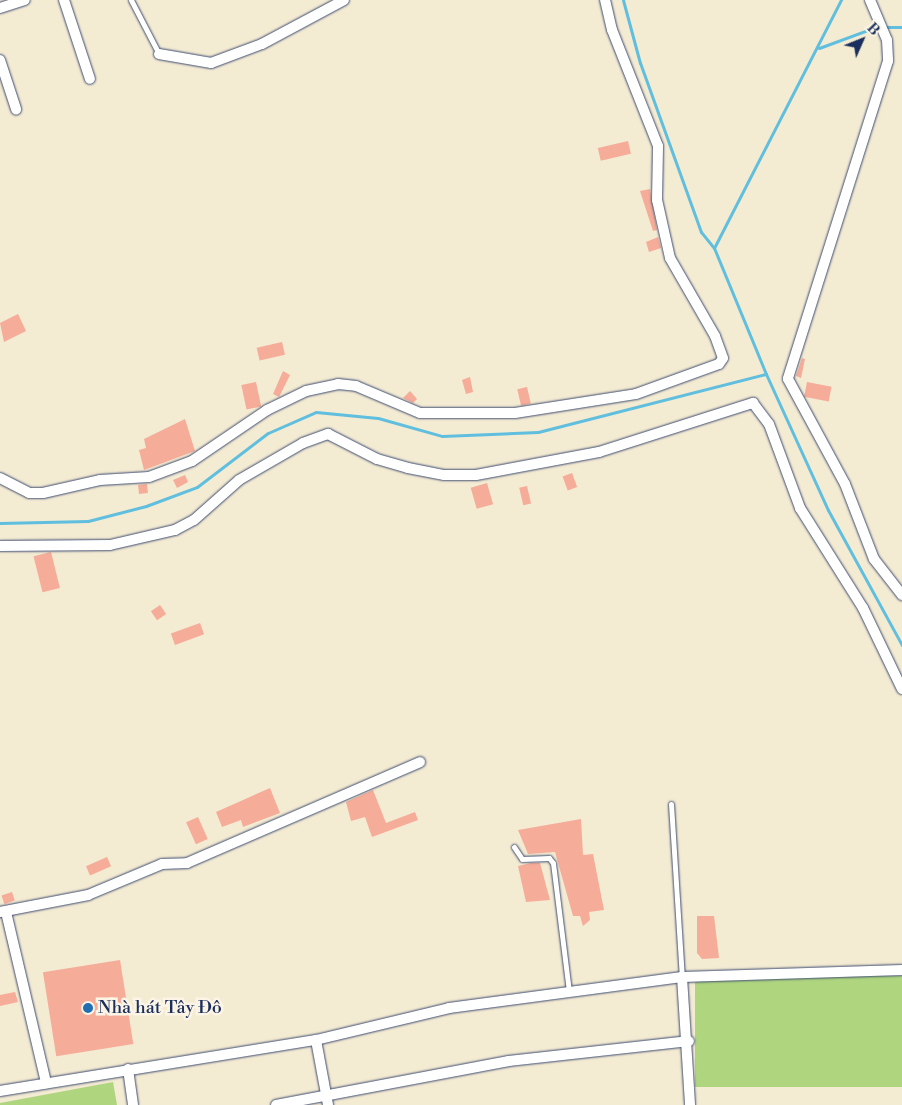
<!DOCTYPE html>
<html>
<head>
<meta charset="utf-8">
<style>
  body { margin:0 }
  #map { position:relative; width:902px; height:1105px; overflow:hidden; background:#f4ebd3; font-family:"Libre Bodoni",serif }
  div>[style] { position:absolute }
  .green>* { inset:0; background:#afd57f; transform-origin:0 0 }
  .stream>* { height:3px; margin:-1.5px; padding:0 1.5px; transform-origin:1.5px; border-radius:1.5px; background:#60bfde }
  .building>* { inset:0; background:#f5ac99; transform-origin:0 0 }
  .roads { filter:drop-shadow(0 0 1px #3c4b70) drop-shadow(0 0 1px #3c4b70) }
  .service>* { height:5px; margin:-2.5px; padding:0 2.5px; transform-origin:2.5px; border-radius:2.5px; background:#fff }
  .minor>* { height:10px; margin:-5px; padding:0 5px; transform-origin:5px; border-radius:5px; background:#fff }
  .dots>* { width:14px; height:14px; translate:-50% -50%; box-sizing:border-box; border:2px solid #fcf5e5; border-radius:50% }
  span { translate:-50% -50%; white-space:nowrap; text-align:center; line-height:1.15; -webkit-text-stroke:5px #fcf5e5; paint-order:stroke }
  .poi-label { font-size:18px; color:#1b2f5e }
  .left { translate:0 -50%; text-align:left }
  .north { position:absolute; left:837px; top:15px; width:50px; height:50px; -webkit-text-stroke:4px #fcf5e5; paint-order:stroke; rotate:46deg; font-size:14px; font-weight:700; line-height:20px; text-align:center; color:#1b2f5e }
  .north::after { content:''; display:block; margin:auto; width:18px; height:22px; background:#1b2f5e; clip-path:polygon(50% 0,100% 100%,50% 72%,0 100%) }
</style>
</head>
<body>
<div id="map">
  <div class="green">
    <i style="left:902px;top:976px;width:111px;height:207px;rotate:90deg"></i>
    <i style="clip-path:polygon(113px 1082px,117px 1105px,0 1105px,0 1103px)"></i>
  </div>
  <div class="stream">
    <i style="left:819px;top:48px;width:61px;rotate:-20.2deg"></i>
    <i style="left:876px;top:27px;width:26px"></i>
    <i style="left:714px;top:248px;width:279px;rotate:-62.9deg"></i>
    <i style="left:766px;top:374px;width:149px;rotate:65.5deg"></i>
    <i style="left:828px;top:510px;width:154px;rotate:61.3deg"></i>
    <i style="left:0;top:523px;width:88px;rotate:-1.3deg"></i>
    <i style="left:88px;top:521px;width:60px;rotate:-14.5deg"></i>
    <i style="left:146px;top:506px;width:54px;rotate:-20.4deg"></i>
    <i style="left:197px;top:487px;width:89px;rotate:-37.3deg"></i>
    <i style="left:268px;top:433px;width:52px;rotate:-23.6deg"></i>
    <i style="left:316px;top:412px;width:62px;rotate:5.5deg"></i>
    <i style="left:378px;top:418px;width:66px;rotate:15.7deg"></i>
    <i style="left:442px;top:436px;width:96px;rotate:-2.4deg"></i>
    <i style="left:538px;top:432px;width:235px;rotate:-14.3deg"></i>
    <i style="left:766px;top:374px;width:136px;rotate:-112.4deg"></i>
    <i style="left:714px;top:248px;width:21px;rotate:-129deg"></i>
    <i style="left:701px;top:232px;width:180px;rotate:-109.8deg"></i>
    <i style="left:640px;top:63px;width:65px;rotate:-105.1deg"></i>
  </div>
  <div class="building">
    <i style="left:628px;top:141px;width:13px;height:31px;rotate:77deg"></i>
    <i style="clip-path:polygon(650px 189px,657px 230px,653px 231px,640px 191px)"></i>
    <i style="clip-path:polygon(658px 237px,661px 248px,649px 252px,646px 242px)"></i>
    <i style="clip-path:polygon(18px 314px,26px 331px,4px 342px,0 323px)"></i>
    <i style="left:282px;top:342px;width:13px;height:26px;rotate:77deg"></i>
    <i style="clip-path:polygon(802px 358px,805px 359px,801px 378px,796px 376px)"></i>
    <i style="clip-path:polygon(283px 371px,290px 375px,279px 397px,273px 394px)"></i>
    <i style="clip-path:polygon(470px 377px,473px 392px,466px 394px,462px 380px)"></i>
    <i style="left:256px;top:382px;width:25px;height:15px;rotate:78deg"></i>
    <i style="left:807px;top:382px;width:25px;height:15px;rotate:11deg"></i>
    <i style="left:527px;top:387px;width:17px;height:10px;rotate:77deg"></i>
    <i style="clip-path:polygon(410px 391px,417px 399px,413px 403px,403px 398px)"></i>
    <i style="clip-path:polygon(185px 419px,195px 451px,144px 470px,139px 450px,146px 448px,144px 439px)"></i>
    <i style="left:572px;top:473px;width:15px;height:10px;rotate:70deg"></i>
    <i style="clip-path:polygon(185px 475px,188px 482px,177px 488px,173px 480px)"></i>
    <i style="left:487px;top:483px;width:22px;height:17px;rotate:74deg"></i>
    <i style="left:147px;top:484px;width:9px;height:9px;rotate:84deg"></i>
    <i style="left:527px;top:486px;width:18px;height:8px;rotate:77deg"></i>
    <i style="left:51px;top:552px;width:37px;height:18px;rotate:76deg"></i>
    <i style="left:160px;top:605px;width:11px;height:11px;rotate:56deg"></i>
    <i style="left:200px;top:623px;width:12px;height:31px;rotate:70deg"></i>
    <i style="clip-path:polygon(270px 788px,280px 813px,243px 827px,241px 820px,222px 827px,216px 812px)"></i>
    <i style="clip-path:polygon(373px 790px,386px 823px,415px 812px,418px 820px,372px 837px,365px 817px,351px 821px,346px 802px)"></i>
    <i style="left:198px;top:817px;width:24px;height:13px;rotate:66deg"></i>
    <i style="clip-path:polygon(581px 819px,583px 855px,593px 854px,604px 910px,589px 912px,590px 920px,583px 926px,580px 916px,573px 916px,555px 852px,528px 854px,518px 830px)"></i>
    <i style="left:107px;top:857px;width:10px;height:23px;rotate:66deg"></i>
    <i style="clip-path:polygon(531px 863px,540px 863px,550px 900px,526px 902px,518px 866px)"></i>
    <i style="left:12px;top:892px;width:9px;height:11px;rotate:72deg"></i>
    <i style="clip-path:polygon(697px 916px,714px 916px,719px 958px,702px 959px,697px 953px)"></i>
    <i style="left:120px;top:960px;width:85px;height:78px;rotate:81deg"></i>
    <i style="clip-path:polygon(15px 992px,18px 1002px,0 1006px,0 995px)"></i>
  </div>
  <div class="roads">
    <div class="service">
      <i style="left:131px;top:0;width:61px;rotate:62.6deg"></i>
      <i style="left:671px;top:804px;width:173px;rotate:86.4deg"></i>
      <i style="left:514px;top:847px;width:14px;rotate:56deg"></i>
      <i style="left:522px;top:859px;width:27px;rotate:-2deg"></i>
      <i style="left:549px;top:858px;width:6px;rotate:51deg"></i>
      <i style="left:553px;top:863px;width:130px;rotate:82.9deg"></i>
    </div>
    <div class="minor">
      <i style="left:64px;top:0;width:83px;rotate:71.8deg"></i>
      <i style="left:870px;top:0;width:43px;rotate:67deg"></i>
      <i style="left:887px;top:40px;width:21px;rotate:87deg"></i>
      <i style="left:888px;top:61px;width:333px;rotate:107.5deg"></i>
      <i style="left:788px;top:379px;width:119px;rotate:61.5deg"></i>
      <i style="left:845px;top:484px;width:80px;rotate:68.9deg"></i>
      <i style="left:874px;top:559px;width:46px;rotate:52.1deg"></i>
      <i style="left:0;top:8px;width:26px;rotate:-18deg"></i>
      <i style="left:159px;top:54px;width:53px;rotate:9.8deg"></i>
      <i style="left:211px;top:63px;width:54px;rotate:-20.4deg"></i>
      <i style="left:262px;top:44px;width:93px;rotate:-28.2deg"></i>
      <i style="left:0;top:60px;width:52px;rotate:71.9deg"></i>
      <i style="left:0;top:478px;width:33px;rotate:27deg"></i>
      <i style="left:29px;top:493px;width:14px"></i>
      <i style="left:43px;top:493px;width:58px;rotate:-12.8deg"></i>
      <i style="left:100px;top:480px;width:49px;rotate:-3.5deg"></i>
      <i style="left:149px;top:477px;width:46px;rotate:-20.4deg"></i>
      <i style="left:192px;top:461px;width:91px;rotate:-34.2deg"></i>
      <i style="left:267px;top:410px;width:43px;rotate:-26deg"></i>
      <i style="left:306px;top:391px;width:33px;rotate:-12deg"></i>
      <i style="left:338px;top:384px;width:18px;rotate:6deg"></i>
      <i style="left:356px;top:386px;width:69px;rotate:22.9deg"></i>
      <i style="left:420px;top:413px;width:95px"></i>
      <i style="left:515px;top:413px;width:122px;rotate:-8.9deg"></i>
      <i style="left:636px;top:394px;width:88px;rotate:-19.9deg"></i>
      <i style="left:719px;top:364px;width:7px;rotate:-56deg"></i>
      <i style="left:723px;top:358px;width:23px;rotate:-110deg"></i>
      <i style="left:715px;top:336px;width:90px;rotate:-120deg"></i>
      <i style="left:670px;top:258px;width:59px;rotate:-102.6deg"></i>
      <i style="left:657px;top:200px;width:54px;rotate:-88.9deg"></i>
      <i style="left:658px;top:146px;width:125px;rotate:-111.6deg"></i>
      <i style="left:612px;top:30px;width:31px;rotate:-103deg"></i>
      <i style="left:0;top:546px;width:110px;rotate:-0.5deg"></i>
      <i style="left:110px;top:545px;width:67px;rotate:-13deg"></i>
      <i style="left:175px;top:530px;width:21px;rotate:-28deg"></i>
      <i style="left:194px;top:520px;width:60px;rotate:-41.6deg"></i>
      <i style="left:239px;top:480px;width:74px;rotate:-30deg"></i>
      <i style="left:303px;top:443px;width:27px;rotate:-20deg"></i>
      <i style="left:328px;top:434px;width:55px;rotate:27deg"></i>
      <i style="left:377px;top:459px;width:32px;rotate:16deg"></i>
      <i style="left:408px;top:468px;width:37px;rotate:11deg"></i>
      <i style="left:444px;top:475px;width:32px"></i>
      <i style="left:476px;top:475px;width:125px;rotate:-10.6deg"></i>
      <i style="left:599px;top:452px;width:162px;rotate:-17.7deg"></i>
      <i style="left:753px;top:403px;width:26px;rotate:53deg"></i>
      <i style="left:769px;top:424px;width:90px;rotate:69.7deg"></i>
      <i style="left:800px;top:508px;width:118px;rotate:57.8deg"></i>
      <i style="left:863px;top:608px;width:90px;rotate:64.3deg"></i>
      <i style="left:0;top:912px;width:90px;rotate:-10.9deg"></i>
      <i style="left:88px;top:895px;width:80px;rotate:-22.7deg"></i>
      <i style="left:162px;top:864px;width:25px;rotate:-2deg"></i>
      <i style="left:187px;top:863px;width:254px;rotate:-23.4deg"></i>
      <i style="left:6px;top:912px;width:176px;rotate:76.8deg"></i>
      <i style="left:682px;top:977px;width:128px;rotate:86.4deg"></i>
      <i style="left:316px;top:1040px;width:66px;rotate:79.5deg"></i>
      <i style="left:128px;top:1069px;width:36px;rotate:82deg"></i>
      <i style="left:0;top:1091px;width:320px;rotate:-9.2deg"></i>
      <i style="left:316px;top:1040px;width:137px;rotate:-13.5deg"></i>
      <i style="left:449px;top:1008px;width:235px;rotate:-7.6deg"></i>
      <i style="left:682px;top:977px;width:220px;rotate:-1.8deg"></i>
      <i style="left:276px;top:1105px;width:237px;rotate:-10.7deg"></i>
      <i style="left:509px;top:1061px;width:181px;rotate:-6.3deg"></i>
    </div>
  </div>
  <div class="dots">
    <i style="left:88px;top:1008px;background:#1f6fb2"></i>
  </div>
  <div class="poi-label">
    <span class="left" style="left:98px;top:1008px">Nhà hát Tây Đô</span>
  </div>
  <div class="north">B</div>
</div>
</body>
</html>
